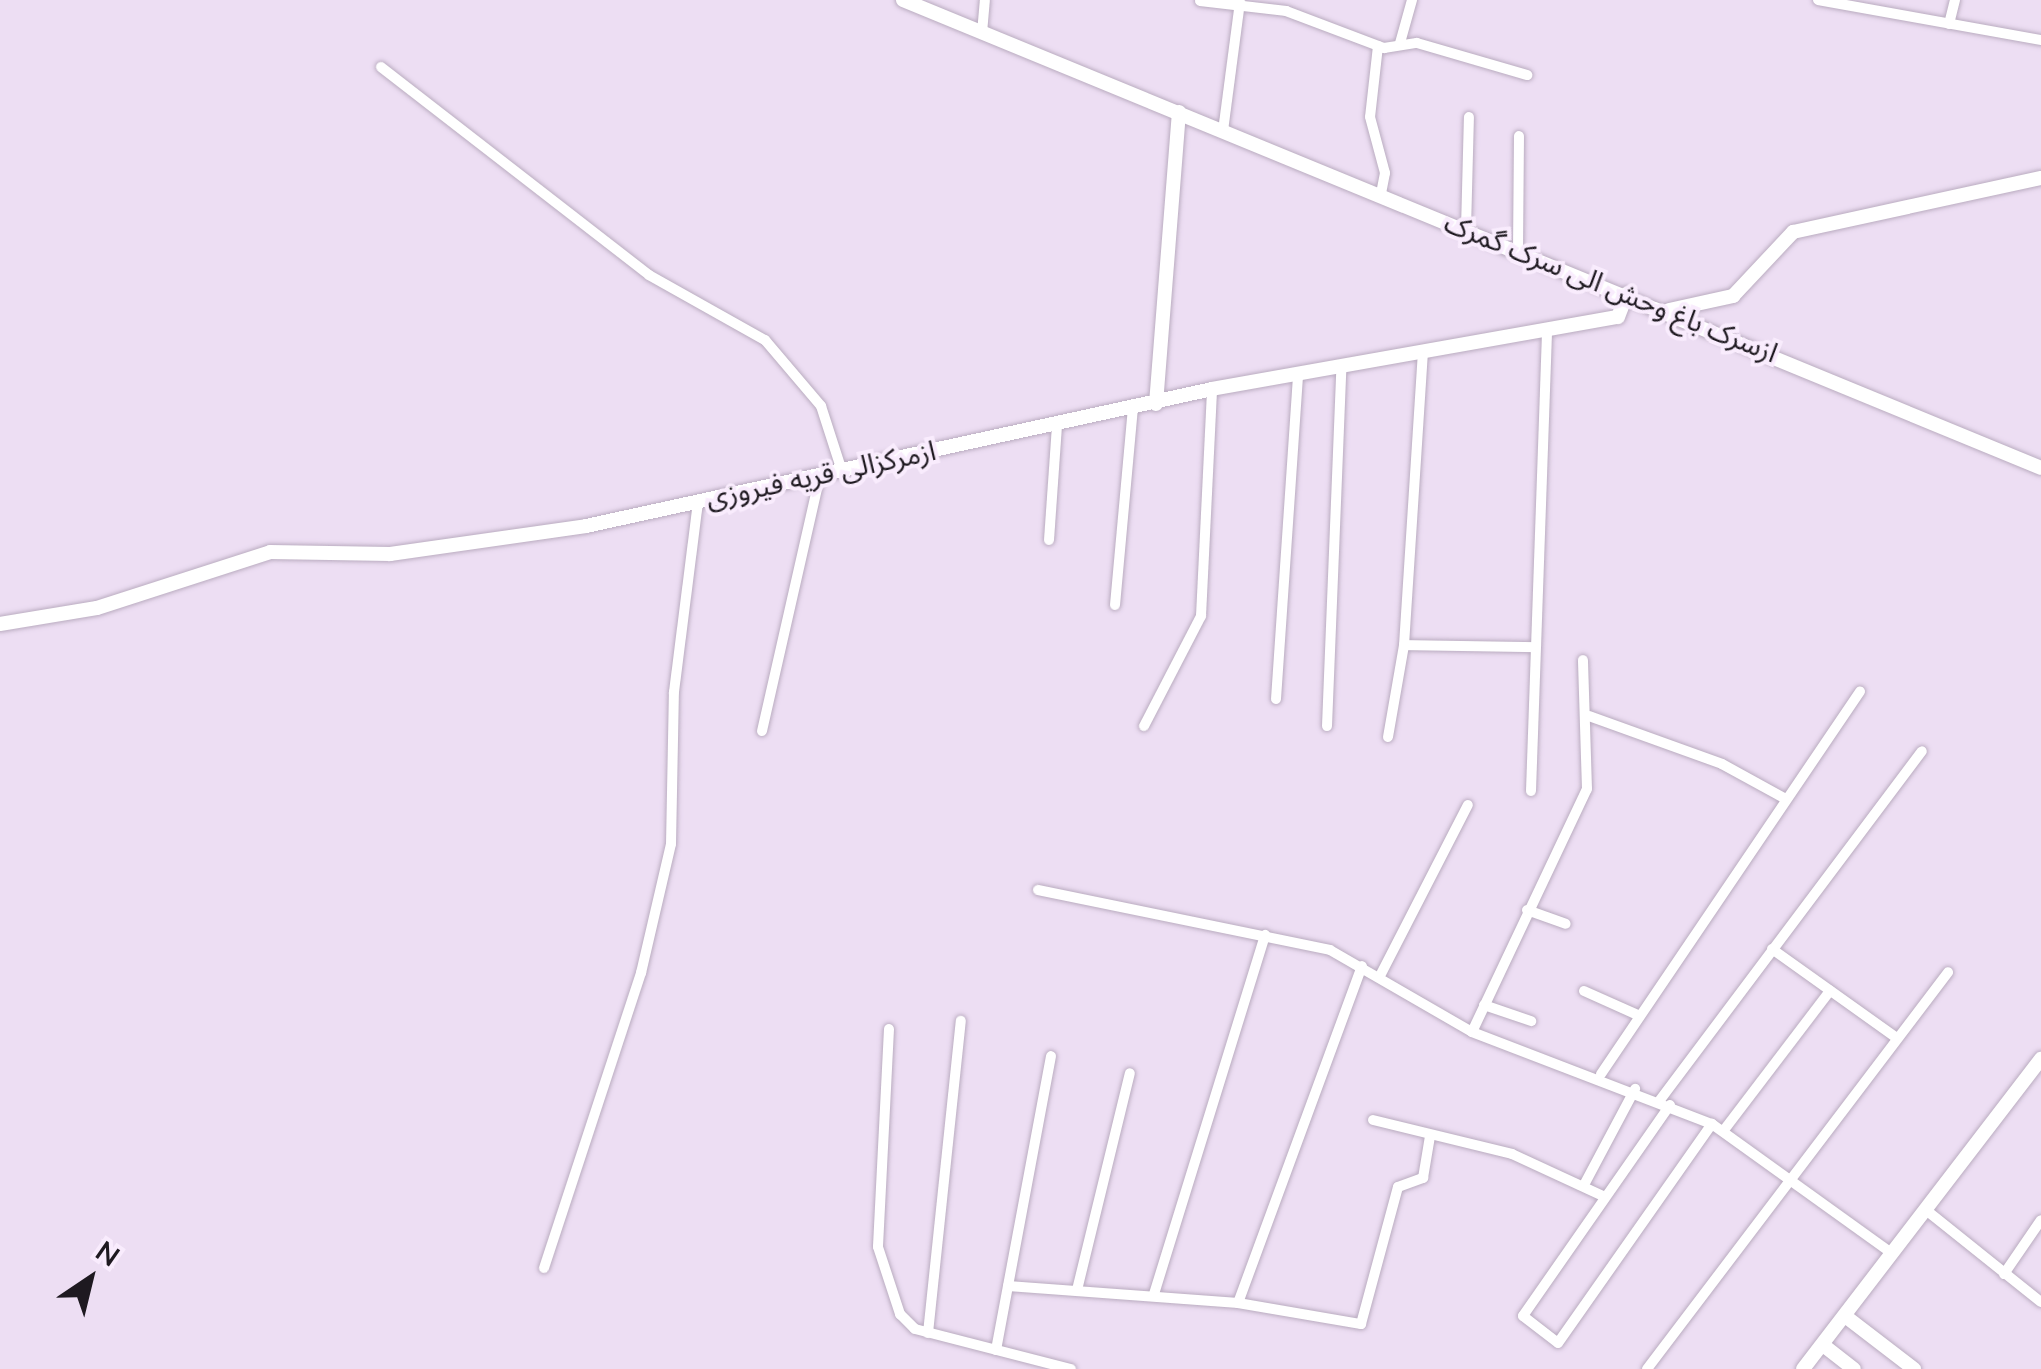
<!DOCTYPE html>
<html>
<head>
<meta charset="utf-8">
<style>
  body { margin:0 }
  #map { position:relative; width:2041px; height:1369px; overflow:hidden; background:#eddef3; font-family:"Nunito Sans","Noto Sans Arabic",sans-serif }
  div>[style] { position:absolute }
  .roads { filter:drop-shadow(0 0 2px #baacc0) drop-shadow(0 0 2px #baacc0) }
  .street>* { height:10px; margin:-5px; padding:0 5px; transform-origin:5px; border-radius:5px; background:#fff }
  .secondary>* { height:14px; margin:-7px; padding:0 7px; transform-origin:7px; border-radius:7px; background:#fff }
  span { translate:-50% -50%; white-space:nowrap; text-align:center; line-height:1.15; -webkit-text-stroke:8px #f9ecfd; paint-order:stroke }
  .street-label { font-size:28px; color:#1e1920 }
  .north { position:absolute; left:40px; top:1229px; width:100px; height:100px; -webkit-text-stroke:8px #f9ecfd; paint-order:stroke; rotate:35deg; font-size:28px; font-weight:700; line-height:40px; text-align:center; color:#1e1920 }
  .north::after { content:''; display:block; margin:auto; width:35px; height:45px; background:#1e1920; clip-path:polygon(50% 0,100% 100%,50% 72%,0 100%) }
</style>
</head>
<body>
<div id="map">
  <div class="roads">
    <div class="street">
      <i style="left:1818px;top:0;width:227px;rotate:10.2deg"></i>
      <i style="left:1200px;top:1px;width:87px;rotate:6.6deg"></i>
      <i style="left:1286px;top:11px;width:105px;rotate:20.7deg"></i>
      <i style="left:1384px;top:48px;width:33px;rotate:-9deg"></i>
      <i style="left:1417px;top:43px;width:115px;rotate:16.2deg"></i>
      <i style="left:1949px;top:24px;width:25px;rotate:-76deg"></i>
      <i style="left:982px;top:33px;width:33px;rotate:-85deg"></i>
      <i style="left:1400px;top:43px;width:45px;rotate:-74.4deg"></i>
      <i style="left:1378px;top:46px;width:71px;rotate:96.4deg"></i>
      <i style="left:1370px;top:117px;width:58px;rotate:75deg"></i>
      <i style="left:1385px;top:173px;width:21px;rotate:101deg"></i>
      <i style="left:381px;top:67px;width:339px;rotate:37.8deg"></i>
      <i style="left:649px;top:275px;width:133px;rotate:29.3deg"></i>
      <i style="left:765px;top:340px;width:87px;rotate:49.7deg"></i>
      <i style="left:821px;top:406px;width:68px;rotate:72.1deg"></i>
      <i style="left:1223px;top:131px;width:131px;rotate:-82.5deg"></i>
      <i style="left:1466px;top:229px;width:112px;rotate:-88.5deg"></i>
      <i style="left:1518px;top:250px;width:114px;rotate:-89.5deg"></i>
      <i style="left:1049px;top:540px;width:115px;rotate:-86deg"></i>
      <i style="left:1115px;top:605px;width:197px;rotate:-84.8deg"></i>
      <i style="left:1404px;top:645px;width:131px;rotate:0.9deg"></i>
      <i style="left:1276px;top:699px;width:325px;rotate:-86.1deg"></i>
      <i style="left:1589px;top:716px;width:141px;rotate:19.8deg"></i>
      <i style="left:1722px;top:764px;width:73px;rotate:28.7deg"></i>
      <i style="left:1144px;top:726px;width:124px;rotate:-62.6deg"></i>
      <i style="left:1201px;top:616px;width:227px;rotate:-87.2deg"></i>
      <i style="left:1327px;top:726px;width:356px;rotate:-87.7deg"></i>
      <i style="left:762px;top:731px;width:262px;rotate:-77.2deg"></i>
      <i style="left:1388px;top:737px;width:93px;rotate:-80.1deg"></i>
      <i style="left:1404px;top:645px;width:291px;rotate:-86.3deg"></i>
      <i style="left:1531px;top:791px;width:462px;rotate:-88deg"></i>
      <i style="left:1038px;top:890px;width:298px;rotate:11.6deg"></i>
      <i style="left:1330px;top:950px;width:164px;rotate:30deg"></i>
      <i style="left:1472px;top:1032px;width:257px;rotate:21deg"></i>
      <i style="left:1712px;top:1124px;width:219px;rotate:35.7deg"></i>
      <i style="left:1527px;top:910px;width:41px;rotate:19.7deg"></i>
      <i style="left:1772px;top:949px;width:153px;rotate:35.5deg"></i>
      <i style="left:1381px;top:974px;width:190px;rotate:-62.8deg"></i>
      <i style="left:1584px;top:991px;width:61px;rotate:24.1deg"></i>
      <i style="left:1484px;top:1005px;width:50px;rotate:18.8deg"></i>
      <i style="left:889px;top:1029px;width:218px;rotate:92.9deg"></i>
      <i style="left:878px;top:1247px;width:71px;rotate:71.8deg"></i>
      <i style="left:900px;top:1314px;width:21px;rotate:45deg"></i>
      <i style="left:915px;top:1329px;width:161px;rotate:14.4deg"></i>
      <i style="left:1472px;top:1032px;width:269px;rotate:-64.7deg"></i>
      <i style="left:1587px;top:789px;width:129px;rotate:-91.8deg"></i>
      <i style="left:1601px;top:1074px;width:462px;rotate:-55.9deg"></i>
      <i style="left:1660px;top:1100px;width:436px;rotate:-53.1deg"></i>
      <i style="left:1670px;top:1105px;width:257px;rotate:124.9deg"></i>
      <i style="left:1523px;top:1316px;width:44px;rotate:37.6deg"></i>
      <i style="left:1558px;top:1343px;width:268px;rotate:-54.9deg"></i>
      <i style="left:1373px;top:1120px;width:143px;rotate:13.7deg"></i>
      <i style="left:1512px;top:1154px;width:102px;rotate:24.8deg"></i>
      <i style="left:1724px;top:1130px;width:175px;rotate:-52.7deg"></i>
      <i style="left:1584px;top:1185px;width:109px;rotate:-62deg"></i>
      <i style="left:1926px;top:1210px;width:147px;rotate:38.7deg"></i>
      <i style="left:544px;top:1268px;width:311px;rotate:-71.8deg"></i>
      <i style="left:641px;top:973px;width:132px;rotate:-76.9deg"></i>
      <i style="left:671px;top:844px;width:152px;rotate:-88.9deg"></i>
      <i style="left:674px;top:692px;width:192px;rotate:-82.8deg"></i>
      <i style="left:2004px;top:1274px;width:65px;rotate:-55.6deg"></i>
      <i style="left:1008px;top:1286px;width:231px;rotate:4.2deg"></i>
      <i style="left:1238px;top:1303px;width:125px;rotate:9.7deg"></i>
      <i style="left:1361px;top:1324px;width:142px;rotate:-74.9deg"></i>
      <i style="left:1398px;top:1187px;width:27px;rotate:-20deg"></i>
      <i style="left:1423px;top:1178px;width:43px;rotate:-80.5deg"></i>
      <i style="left:1077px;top:1290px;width:223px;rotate:-76.3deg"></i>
      <i style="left:1154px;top:1294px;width:376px;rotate:-72.8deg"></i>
      <i style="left:1238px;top:1303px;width:359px;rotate:-69.8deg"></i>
      <i style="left:928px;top:1333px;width:314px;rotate:-84deg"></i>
      <i style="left:996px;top:1350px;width:299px;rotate:-79.4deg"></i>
      <i style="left:1647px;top:1369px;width:498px;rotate:-52.8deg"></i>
    </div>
    <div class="secondary">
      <i style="left:903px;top:0;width:1230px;rotate:22.35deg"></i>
      <i style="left:1669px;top:310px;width:66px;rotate:-12.3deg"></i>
      <i style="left:1733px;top:296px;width:88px;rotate:-46.8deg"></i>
      <i style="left:1793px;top:232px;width:254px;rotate:-12.3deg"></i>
      <i style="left:1156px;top:404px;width:293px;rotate:-85.5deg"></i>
      <i style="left:0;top:624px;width:98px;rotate:-9.4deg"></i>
      <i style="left:97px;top:608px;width:182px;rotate:-17.9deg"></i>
      <i style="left:270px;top:552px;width:120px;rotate:1deg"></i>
      <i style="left:390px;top:554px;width:198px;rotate:-8.1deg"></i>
      <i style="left:586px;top:526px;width:641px;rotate:-12.34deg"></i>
      <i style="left:1212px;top:389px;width:412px;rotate:-10.1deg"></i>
      <i style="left:1618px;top:317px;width:25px;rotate:-69deg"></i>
      <i style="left:1845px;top:1316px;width:87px;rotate:37.5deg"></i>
      <i style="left:1823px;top:1345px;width:39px;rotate:38deg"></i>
      <i style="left:1803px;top:1369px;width:391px;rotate:-52.5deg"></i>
    </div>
  </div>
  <div class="street-label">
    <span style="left:1611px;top:288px;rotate:22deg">ازسرک باغ وحش الی سرک گمرک</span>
    <span style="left:821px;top:475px;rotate:-12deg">ازمرکزالی قریه فیروزی</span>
  </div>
  <div class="north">N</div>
</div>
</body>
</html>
